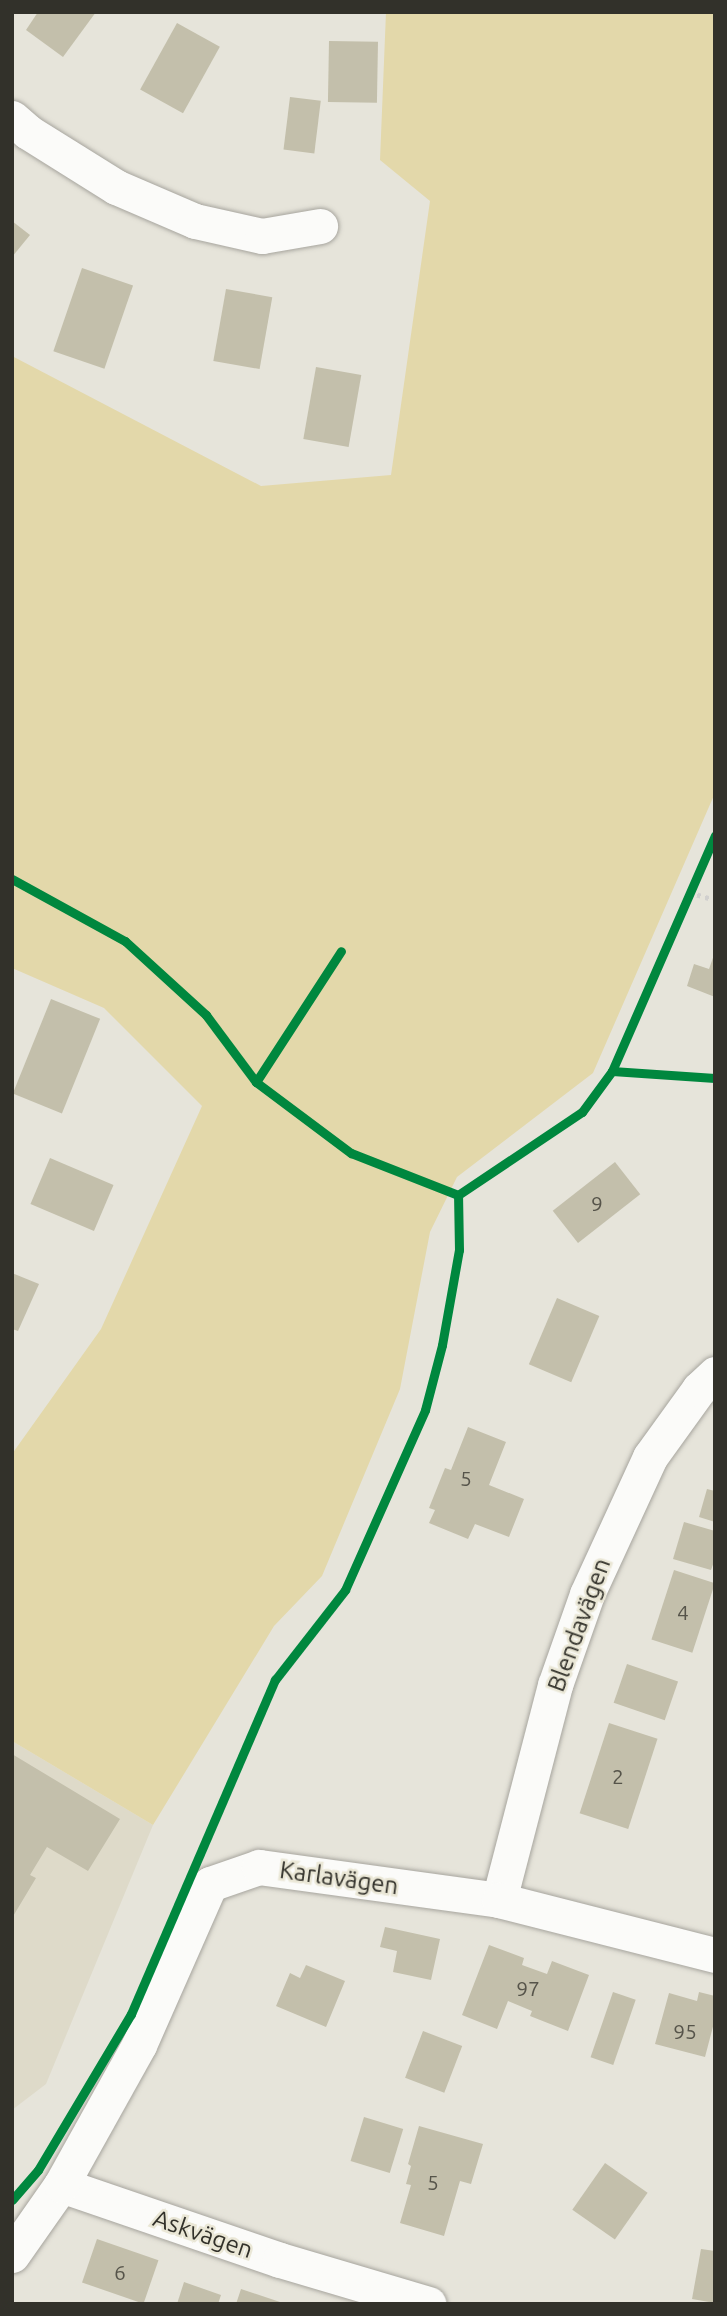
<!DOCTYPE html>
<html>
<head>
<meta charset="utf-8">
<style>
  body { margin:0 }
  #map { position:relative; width:727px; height:2316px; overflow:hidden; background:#e6e4da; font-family:Ubuntu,sans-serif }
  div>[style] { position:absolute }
  .built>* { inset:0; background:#dedac9 }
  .green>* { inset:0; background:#e3d8aa }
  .building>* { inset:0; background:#c3bfab; transform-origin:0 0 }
  .path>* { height:4.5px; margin-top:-2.25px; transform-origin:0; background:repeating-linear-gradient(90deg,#d1d0ce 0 3.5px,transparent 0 8.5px) }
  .roads { filter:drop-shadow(0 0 2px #a7a59e) drop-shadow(0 0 2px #a7a59e) }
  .street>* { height:35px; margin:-17.5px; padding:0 17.5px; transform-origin:17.5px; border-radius:17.5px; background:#fbfbf9 }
  .cycleway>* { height:9px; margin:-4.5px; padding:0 4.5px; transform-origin:4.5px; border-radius:4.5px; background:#00873e }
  span { translate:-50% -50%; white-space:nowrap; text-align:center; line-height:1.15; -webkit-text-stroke:5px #eae7d6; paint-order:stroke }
  .number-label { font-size:21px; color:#56544a }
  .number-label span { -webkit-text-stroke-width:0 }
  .street-label { font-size:24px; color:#32312a }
  .frame { position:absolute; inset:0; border:14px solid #32312a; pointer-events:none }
</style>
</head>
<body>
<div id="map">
  <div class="built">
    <i style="clip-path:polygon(12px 1741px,153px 1825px,46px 2084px,12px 2110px)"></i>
  </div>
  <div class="green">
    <i style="clip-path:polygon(386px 12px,715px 12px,715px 793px,593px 1073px,457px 1177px,430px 1232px,400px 1389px,322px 1576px,274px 1626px,153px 1825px,12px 1741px,12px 1454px,101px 1329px,202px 1106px,104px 1008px,12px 968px,12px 356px,261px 486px,391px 475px,430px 201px,380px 160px)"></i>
  </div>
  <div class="building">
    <i style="clip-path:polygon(38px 12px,96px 12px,63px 57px,26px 30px)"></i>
    <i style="left:177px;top:23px;width:49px;height:76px;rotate:29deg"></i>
    <i style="left:329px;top:41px;width:49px;height:61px;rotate:1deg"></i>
    <i style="left:290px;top:97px;width:31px;height:53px;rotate:7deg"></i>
    <i style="clip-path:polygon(12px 221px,30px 235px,12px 257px)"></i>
    <i style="left:82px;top:268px;width:54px;height:88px;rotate:19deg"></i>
    <i style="left:226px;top:289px;width:47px;height:73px;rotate:10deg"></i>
    <i style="left:316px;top:367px;width:46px;height:73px;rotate:10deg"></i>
    <i style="clip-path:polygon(715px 952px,715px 997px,687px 986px,694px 964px,709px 969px)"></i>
    <i style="left:51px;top:999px;width:53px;height:102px;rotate:22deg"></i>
    <i style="left:50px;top:1158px;width:69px;height:50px;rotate:23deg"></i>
    <i style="left:615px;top:1162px;width:41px;height:79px;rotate:52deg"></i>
    <i style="clip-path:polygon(12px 1273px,39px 1284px,18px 1331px,12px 1329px)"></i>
    <i style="left:557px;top:1298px;width:46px;height:72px;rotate:23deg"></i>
    <i style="clip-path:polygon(468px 1427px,506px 1442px,489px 1485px,524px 1499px,509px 1537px,475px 1524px,468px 1539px,429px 1523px,435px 1510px,429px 1508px,445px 1468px,451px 1470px)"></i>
    <i style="clip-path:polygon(707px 1489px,715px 1491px,715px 1522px,699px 1517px)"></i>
    <i style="clip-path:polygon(684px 1522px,715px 1531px,715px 1559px,711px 1570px,673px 1559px)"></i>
    <i style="left:674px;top:1570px;width:43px;height:73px;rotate:18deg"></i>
    <i style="left:627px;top:1664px;width:54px;height:41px;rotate:19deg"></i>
    <i style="left:609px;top:1723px;width:51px;height:95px;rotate:18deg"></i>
    <i style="clip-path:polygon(12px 1754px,120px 1819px,88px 1871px,47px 1847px,30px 1875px,36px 1878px,12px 1918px)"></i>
    <i style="clip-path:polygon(385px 1927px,440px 1939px,431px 1980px,393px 1972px,397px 1951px,380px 1947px)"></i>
    <i style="clip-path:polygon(489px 1945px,524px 1958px,522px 1965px,547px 1974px,552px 1961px,589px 1975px,568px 2031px,530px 2016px,532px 2011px,508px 2001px,497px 2029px,462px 2015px)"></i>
    <i style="clip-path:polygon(306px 1965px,345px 1981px,326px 2027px,276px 2006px,290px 1973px,300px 1978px)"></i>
    <i style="left:613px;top:1992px;width:24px;height:69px;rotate:19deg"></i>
    <i style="clip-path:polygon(699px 1992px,715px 1996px,715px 2019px,705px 2057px,655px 2044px,669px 1993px,697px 2001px)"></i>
    <i style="left:423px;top:2031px;width:42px;height:50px;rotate:21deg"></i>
    <i style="left:364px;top:2117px;width:41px;height:46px;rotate:17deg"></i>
    <i style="clip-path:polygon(419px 2126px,483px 2144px,471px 2184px,460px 2181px,444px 2236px,400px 2223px,411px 2185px,406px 2184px,411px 2166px,408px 2164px)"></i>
    <i style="left:605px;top:2163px;width:52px;height:57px;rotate:35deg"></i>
    <i style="left:97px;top:2239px;width:65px;height:46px;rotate:19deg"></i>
    <i style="clip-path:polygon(701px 2249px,715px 2251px,715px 2303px,692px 2299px)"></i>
    <i style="clip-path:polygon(184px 2282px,221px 2295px,218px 2304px,177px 2304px)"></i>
    <i style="clip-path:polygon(241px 2289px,283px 2303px,283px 2304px,236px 2304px)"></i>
  </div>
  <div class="path">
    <i style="left:689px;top:892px;width:27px;rotate:17deg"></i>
  </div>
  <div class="roads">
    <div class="street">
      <i style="left:12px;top:118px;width:21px;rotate:41deg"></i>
      <i style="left:28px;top:132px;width:104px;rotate:32deg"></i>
      <i style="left:116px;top:187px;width:86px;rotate:23.3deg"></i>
      <i style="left:195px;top:221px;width:69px;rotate:12.6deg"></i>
      <i style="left:262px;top:236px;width:59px;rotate:-9.8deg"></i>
      <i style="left:499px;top:1900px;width:222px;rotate:-75.4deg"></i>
      <i style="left:555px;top:1685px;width:96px;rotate:-70.6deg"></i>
      <i style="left:587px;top:1594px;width:151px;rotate:-65.3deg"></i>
      <i style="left:650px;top:1457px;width:84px;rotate:-54.2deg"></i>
      <i style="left:699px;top:1389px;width:22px;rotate:-43deg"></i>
      <i style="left:61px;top:2185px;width:231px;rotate:18.9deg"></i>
      <i style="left:280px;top:2260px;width:155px;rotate:16.5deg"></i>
      <i style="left:12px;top:2255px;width:85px;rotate:-55deg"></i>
      <i style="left:61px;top:2185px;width:160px;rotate:-60.9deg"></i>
      <i style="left:139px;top:2045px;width:176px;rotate:-66.2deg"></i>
      <i style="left:210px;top:1884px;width:52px;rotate:-19.1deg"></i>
      <i style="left:259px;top:1867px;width:242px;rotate:7.8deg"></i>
      <i style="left:499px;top:1900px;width:223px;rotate:14.3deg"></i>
    </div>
  </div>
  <div class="cycleway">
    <i style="left:12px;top:879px;width:129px;rotate:28.8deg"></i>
    <i style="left:125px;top:941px;width:110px;rotate:42.4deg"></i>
    <i style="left:206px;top:1015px;width:84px;rotate:53.3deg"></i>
    <i style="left:256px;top:1082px;width:119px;rotate:36.8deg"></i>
    <i style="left:351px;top:1153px;width:115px;rotate:21.4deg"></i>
    <i style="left:458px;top:1195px;width:149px;rotate:-33.8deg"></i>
    <i style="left:582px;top:1112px;width:51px;rotate:-53.8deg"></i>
    <i style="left:612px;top:1071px;width:257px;rotate:-66.4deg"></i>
    <i style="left:612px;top:1071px;width:103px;rotate:3.9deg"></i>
    <i style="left:256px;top:1082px;width:156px;rotate:-57deg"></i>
    <i style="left:12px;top:2200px;width:40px;rotate:-49deg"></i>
    <i style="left:38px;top:2170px;width:182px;rotate:-59.2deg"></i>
    <i style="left:131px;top:2014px;width:364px;rotate:-66.7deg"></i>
    <i style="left:275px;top:1680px;width:114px;rotate:-52.1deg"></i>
    <i style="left:345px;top:1590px;width:197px;rotate:-66deg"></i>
    <i style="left:425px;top:1410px;width:67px;rotate:-75.3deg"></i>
    <i style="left:442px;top:1345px;width:97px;rotate:-79.9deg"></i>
    <i style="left:459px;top:1250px;width:55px;rotate:-91deg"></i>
  </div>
  <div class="number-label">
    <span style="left:597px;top:1203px">9</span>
    <span style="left:466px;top:1478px">5</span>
    <span style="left:683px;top:1612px">4</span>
    <span style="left:618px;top:1776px">2</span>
    <span style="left:528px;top:1988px">97</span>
    <span style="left:685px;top:2031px">95</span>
    <span style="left:433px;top:2182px">5</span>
    <span style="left:120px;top:2272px">6</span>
  </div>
  <div class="street-label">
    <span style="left:579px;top:1625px;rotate:-70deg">Blendavägen</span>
    <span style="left:339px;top:1878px;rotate:8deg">Karlavägen</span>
    <span style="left:203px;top:2234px;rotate:19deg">Askvägen</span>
  </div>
  <div class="frame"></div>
</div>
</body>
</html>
